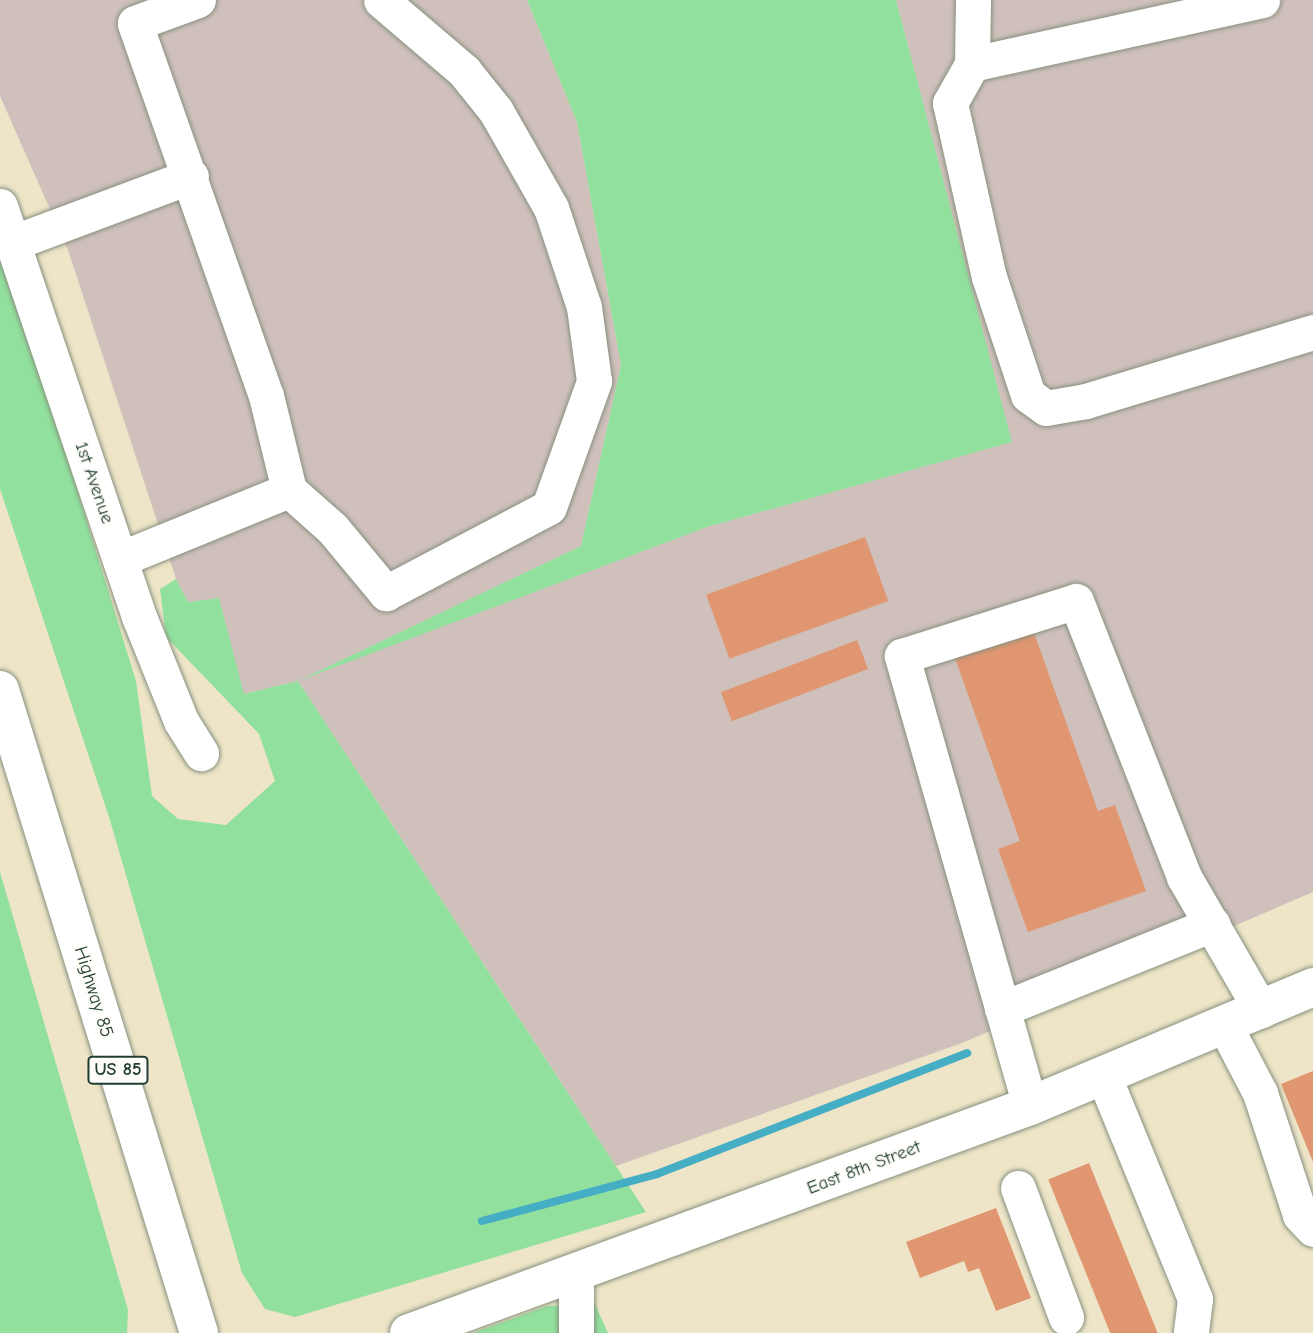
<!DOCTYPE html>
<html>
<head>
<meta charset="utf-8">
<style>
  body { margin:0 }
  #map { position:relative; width:1313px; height:1333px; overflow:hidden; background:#eee5c8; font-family:"Comic Neue",sans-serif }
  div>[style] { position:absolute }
  .industrial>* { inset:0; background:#d0c0bc }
  .green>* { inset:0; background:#92e09e }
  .stream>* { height:8px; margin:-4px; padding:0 4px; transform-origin:4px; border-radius:4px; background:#45adc4 }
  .building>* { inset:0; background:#df9671; transform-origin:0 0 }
  .roads { filter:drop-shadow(0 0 2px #86917e) drop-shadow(0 0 2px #86917e) }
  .minor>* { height:35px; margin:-17.5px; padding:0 17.5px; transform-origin:17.5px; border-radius:17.5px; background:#fff }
  .major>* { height:38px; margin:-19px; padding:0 19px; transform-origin:19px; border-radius:19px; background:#fff }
  .highway>* { height:38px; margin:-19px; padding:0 19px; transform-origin:19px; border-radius:19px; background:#fff }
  span { translate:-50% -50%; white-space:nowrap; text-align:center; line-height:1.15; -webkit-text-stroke:5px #fdfcf7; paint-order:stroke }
  .shield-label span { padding:2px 5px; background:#fdfcf7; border:2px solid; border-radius:5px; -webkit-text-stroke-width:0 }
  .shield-label { font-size:18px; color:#1f3d34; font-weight:700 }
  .street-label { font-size:19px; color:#1f3d34 }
</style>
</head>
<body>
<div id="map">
  <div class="industrial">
    <i style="clip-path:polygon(0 0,527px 0,577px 122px,621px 365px,581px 546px,309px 676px,707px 527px,1011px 442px,896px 0,1313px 0,1313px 892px,962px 1043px,616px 1166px,298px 681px,243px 694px,219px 599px,188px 602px,176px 579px,68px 250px,0 96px)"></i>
  </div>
  <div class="green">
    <i style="clip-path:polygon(527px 0,896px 0,1012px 442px,707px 527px,298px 681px,646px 1212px,295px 1317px,265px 1309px,242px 1273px,109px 817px,0 489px,0 240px,136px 681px,152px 796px,178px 819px,226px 825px,275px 781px,259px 734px,166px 637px,160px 589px,176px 579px,188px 602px,219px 598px,244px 694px,298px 681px,581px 546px,621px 365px,577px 122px)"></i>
    <i style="clip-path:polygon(0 872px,128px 1310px,127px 1333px,0 1333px)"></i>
    <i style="clip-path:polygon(595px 1304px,608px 1333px,473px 1333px,547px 1306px)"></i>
  </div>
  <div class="stream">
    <i style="left:482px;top:1221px;width:181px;rotate:-15deg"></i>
    <i style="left:657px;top:1174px;width:333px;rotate:-21.3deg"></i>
  </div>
  <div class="building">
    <i style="left:865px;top:537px;width:68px;height:169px;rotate:70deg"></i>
    <i style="clip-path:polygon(1033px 630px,1098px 811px,1115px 805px,1146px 891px,1028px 932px,998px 849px,1020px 841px,955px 658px)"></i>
    <i style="left:857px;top:640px;width:31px;height:146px;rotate:69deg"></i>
    <i style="clip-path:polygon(1313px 1071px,1313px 1162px,1281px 1084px)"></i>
    <i style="left:1089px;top:1163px;width:183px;height:44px;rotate:68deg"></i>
    <i style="clip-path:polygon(996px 1208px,1031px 1298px,996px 1311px,979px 1268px,968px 1272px,964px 1261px,920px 1278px,906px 1242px)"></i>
  </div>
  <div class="roads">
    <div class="minor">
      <i style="left:973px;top:0;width:64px;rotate:90.9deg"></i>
      <i style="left:972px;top:64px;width:45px;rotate:119.4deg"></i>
      <i style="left:950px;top:103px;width:178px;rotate:77.4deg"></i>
      <i style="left:989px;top:277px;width:124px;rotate:71.7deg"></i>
      <i style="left:1028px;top:395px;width:22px;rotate:36deg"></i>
      <i style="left:1046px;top:408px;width:41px;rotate:-9.9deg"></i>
      <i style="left:1086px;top:401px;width:237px;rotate:-16.9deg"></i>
      <i style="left:972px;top:64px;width:297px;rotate:-12.4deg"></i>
      <i style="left:0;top:206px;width:436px;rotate:71.3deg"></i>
      <i style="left:140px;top:619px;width:110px;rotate:68.1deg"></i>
      <i style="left:181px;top:721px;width:38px;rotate:58deg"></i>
      <i style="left:12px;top:243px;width:191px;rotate:-20.5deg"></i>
      <i style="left:289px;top:490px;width:57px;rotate:41.5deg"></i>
      <i style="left:332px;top:528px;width:85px;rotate:50.3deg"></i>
      <i style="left:386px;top:593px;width:184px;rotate:-27.8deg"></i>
      <i style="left:549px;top:507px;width:134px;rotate:-70.3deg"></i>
      <i style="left:594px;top:381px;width:75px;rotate:-97.7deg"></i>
      <i style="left:584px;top:307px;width:104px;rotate:-108.4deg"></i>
      <i style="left:551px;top:208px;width:112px;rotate:-119.6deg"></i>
      <i style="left:496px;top:111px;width:51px;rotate:-128.7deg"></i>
      <i style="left:464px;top:71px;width:109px;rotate:-139.5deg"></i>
      <i style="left:120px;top:559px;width:183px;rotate:-22.2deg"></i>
      <i style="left:289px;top:490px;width:97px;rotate:-103.7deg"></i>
      <i style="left:266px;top:396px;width:395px;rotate:-109.4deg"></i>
      <i style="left:135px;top:23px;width:67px;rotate:-20.1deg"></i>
      <i style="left:1002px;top:1009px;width:227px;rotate:-22deg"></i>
      <i style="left:1225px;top:1026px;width:76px;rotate:62.4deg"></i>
      <i style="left:1260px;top:1093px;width:128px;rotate:71.8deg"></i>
      <i style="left:1300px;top:1215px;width:19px;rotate:47deg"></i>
      <i style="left:1104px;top:1077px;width:240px;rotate:67.7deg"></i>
      <i style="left:1195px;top:1299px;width:34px;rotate:97deg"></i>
      <i style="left:1030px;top:1106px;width:468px;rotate:-105.9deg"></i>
      <i style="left:902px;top:656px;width:182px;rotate:-17.5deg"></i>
      <i style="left:1076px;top:601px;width:296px;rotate:68.6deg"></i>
      <i style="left:1184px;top:877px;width:154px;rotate:59.9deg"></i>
      <i style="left:1018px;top:1188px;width:138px;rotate:69.6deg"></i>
      <i style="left:576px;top:1275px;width:58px;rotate:90deg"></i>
    </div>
    <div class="major">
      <i style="left:409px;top:1333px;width:661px;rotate:-20.08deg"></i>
      <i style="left:1030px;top:1106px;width:307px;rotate:-22.8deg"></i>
    </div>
    <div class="highway">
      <i style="left:0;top:690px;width:673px;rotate:72.8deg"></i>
    </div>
  </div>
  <div class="shield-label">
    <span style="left:118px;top:1070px">US 85</span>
  </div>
  <div class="street-label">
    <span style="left:94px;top:483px;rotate:71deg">1st Avenue</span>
    <span style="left:93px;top:992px;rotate:73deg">Highway 85</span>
    <span style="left:864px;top:1168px;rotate:-21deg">East 8th Street</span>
  </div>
</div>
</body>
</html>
